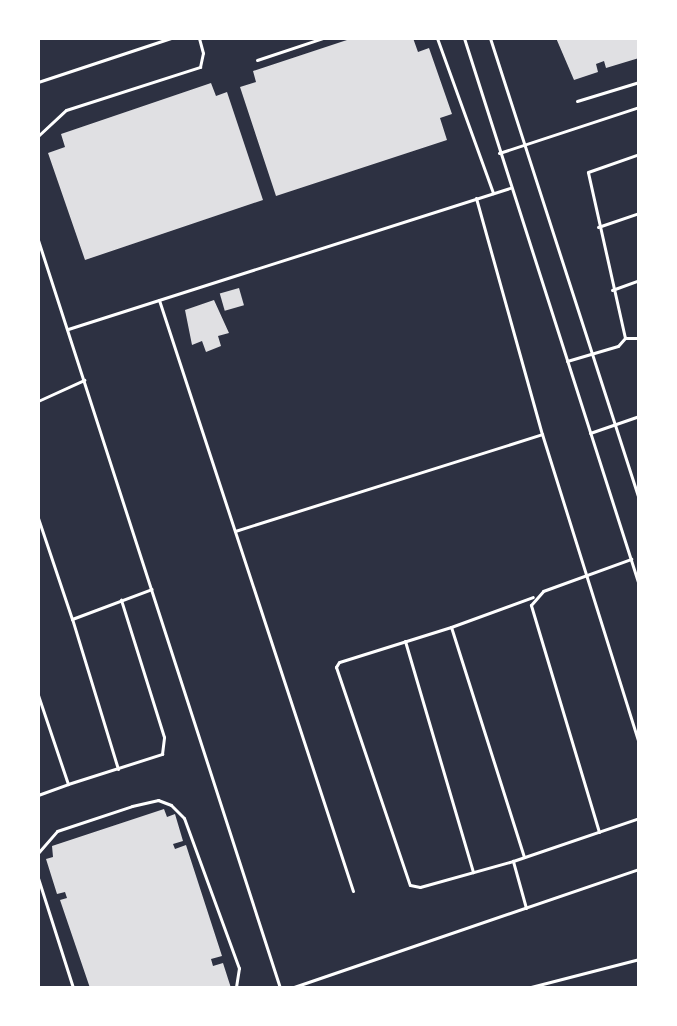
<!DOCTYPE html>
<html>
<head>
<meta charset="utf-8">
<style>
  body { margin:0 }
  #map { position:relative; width:677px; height:1026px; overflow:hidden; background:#2d3142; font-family:"Archivo Narrow",sans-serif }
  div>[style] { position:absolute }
  .building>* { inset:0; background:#e0e0e3; transform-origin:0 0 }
  .service>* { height:3px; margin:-1.5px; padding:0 1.5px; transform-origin:1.5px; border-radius:1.5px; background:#fff }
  span { translate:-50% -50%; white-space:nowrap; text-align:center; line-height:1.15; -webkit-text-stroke:8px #fff; paint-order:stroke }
  .frame { position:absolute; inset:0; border:40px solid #fff; pointer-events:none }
</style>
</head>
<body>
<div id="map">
  <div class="building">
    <i style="clip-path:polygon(353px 38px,413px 38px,418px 52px,429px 48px,452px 114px,440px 118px,447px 140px,276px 196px,240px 87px,256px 82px,253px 71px)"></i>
    <i style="clip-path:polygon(556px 38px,639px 38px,639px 58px,606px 68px,604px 61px,596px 64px,598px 72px,574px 80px)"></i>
    <i style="clip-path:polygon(211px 83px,216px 96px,227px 92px,263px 200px,85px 260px,48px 153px,65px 147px,61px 134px)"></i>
    <i style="left:239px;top:288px;width:18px;height:20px;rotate:74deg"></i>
    <i style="clip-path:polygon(214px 300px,229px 333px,218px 336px,221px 346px,206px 352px,202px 341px,192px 345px,185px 310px)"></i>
    <i style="clip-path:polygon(164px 809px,167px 817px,175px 814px,183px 841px,173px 844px,175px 849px,186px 845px,222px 956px,211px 959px,213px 966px,223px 963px,231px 988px,90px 988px,60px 900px,67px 898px,65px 892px,57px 894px,46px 859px,53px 857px,52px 846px)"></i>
  </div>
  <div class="service">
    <i style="left:437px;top:38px;width:165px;rotate:70.1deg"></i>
    <i style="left:464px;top:38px;width:574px;rotate:72.26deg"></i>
    <i style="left:490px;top:38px;width:484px;rotate:72.1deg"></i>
    <i style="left:257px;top:60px;width:70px;rotate:-18.4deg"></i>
    <i style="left:38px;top:82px;width:140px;rotate:-18.3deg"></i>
    <i style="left:577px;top:101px;width:65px;rotate:-17deg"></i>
    <i style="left:38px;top:136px;width:38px;rotate:-43deg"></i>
    <i style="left:66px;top:110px;width:141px;rotate:-17.8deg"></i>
    <i style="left:200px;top:67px;width:14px;rotate:-78deg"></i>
    <i style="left:203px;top:53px;width:16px;rotate:-105deg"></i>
    <i style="left:499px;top:153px;width:147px;rotate:-18.2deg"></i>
    <i style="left:476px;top:198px;width:245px;rotate:74.4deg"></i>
    <i style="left:542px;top:434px;width:325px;rotate:72.6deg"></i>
    <i style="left:598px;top:227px;width:43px;rotate:-18.9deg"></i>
    <i style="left:38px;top:240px;width:786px;rotate:72.07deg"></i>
    <i style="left:612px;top:290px;width:29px;rotate:-20deg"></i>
    <i style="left:159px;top:300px;width:622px;rotate:71.83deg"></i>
    <i style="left:68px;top:329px;width:464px;rotate:-17.7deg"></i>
    <i style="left:625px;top:338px;width:14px"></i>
    <i style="left:567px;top:361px;width:53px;rotate:-16.4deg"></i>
    <i style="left:618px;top:346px;width:11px;rotate:-49deg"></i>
    <i style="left:625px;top:338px;width:170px;rotate:-102.6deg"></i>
    <i style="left:588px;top:172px;width:54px;rotate:-19.4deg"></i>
    <i style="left:38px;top:401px;width:51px;rotate:-24.5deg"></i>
    <i style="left:590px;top:433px;width:52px;rotate:-19.1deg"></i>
    <i style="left:38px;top:518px;width:107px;rotate:71.4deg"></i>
    <i style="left:235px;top:531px;width:322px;rotate:-17.5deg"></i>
    <i style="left:451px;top:627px;width:117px;rotate:162.6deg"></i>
    <i style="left:339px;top:662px;width:6px;rotate:121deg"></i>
    <i style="left:336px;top:667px;width:230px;rotate:71.3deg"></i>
    <i style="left:410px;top:885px;width:10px;rotate:11deg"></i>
    <i style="left:420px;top:887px;width:97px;rotate:-15.6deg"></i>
    <i style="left:405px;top:641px;width:241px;rotate:73.6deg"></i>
    <i style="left:38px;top:695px;width:94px;rotate:71.4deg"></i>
    <i style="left:68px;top:784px;width:99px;rotate:-17.7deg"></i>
    <i style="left:162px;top:754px;width:17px;rotate:-83deg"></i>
    <i style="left:164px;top:737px;width:144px;rotate:-107.4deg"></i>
    <i style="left:118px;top:769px;width:157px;rotate:-107deg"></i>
    <i style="left:72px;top:619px;width:85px;rotate:-20.6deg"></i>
    <i style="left:38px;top:795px;width:32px;rotate:-20deg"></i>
    <i style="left:599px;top:832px;width:237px;rotate:-106.7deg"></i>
    <i style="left:531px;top:605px;width:18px;rotate:-49deg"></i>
    <i style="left:543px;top:591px;width:94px;rotate:-20deg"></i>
    <i style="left:38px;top:853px;width:29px;rotate:-49deg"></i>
    <i style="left:57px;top:831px;width:79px;rotate:-18.4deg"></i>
    <i style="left:132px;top:806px;width:27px;rotate:-13deg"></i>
    <i style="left:158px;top:800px;width:14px;rotate:21deg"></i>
    <i style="left:171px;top:805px;width:18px;rotate:45deg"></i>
    <i style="left:184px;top:818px;width:160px;rotate:69.9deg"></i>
    <i style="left:239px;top:968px;width:20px;rotate:99deg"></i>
    <i style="left:524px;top:857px;width:241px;rotate:-107.6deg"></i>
    <i style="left:451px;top:627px;width:87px;rotate:-20.1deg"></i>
    <i style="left:38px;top:878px;width:115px;rotate:72.3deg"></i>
    <i style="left:526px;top:908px;width:49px;rotate:-105.5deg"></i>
    <i style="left:513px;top:861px;width:133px;rotate:-18.8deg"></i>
    <i style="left:291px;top:988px;width:368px;rotate:-18.9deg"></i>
    <i style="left:527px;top:988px;width:116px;rotate:-14.5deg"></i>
  </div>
  <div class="frame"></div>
</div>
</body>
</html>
